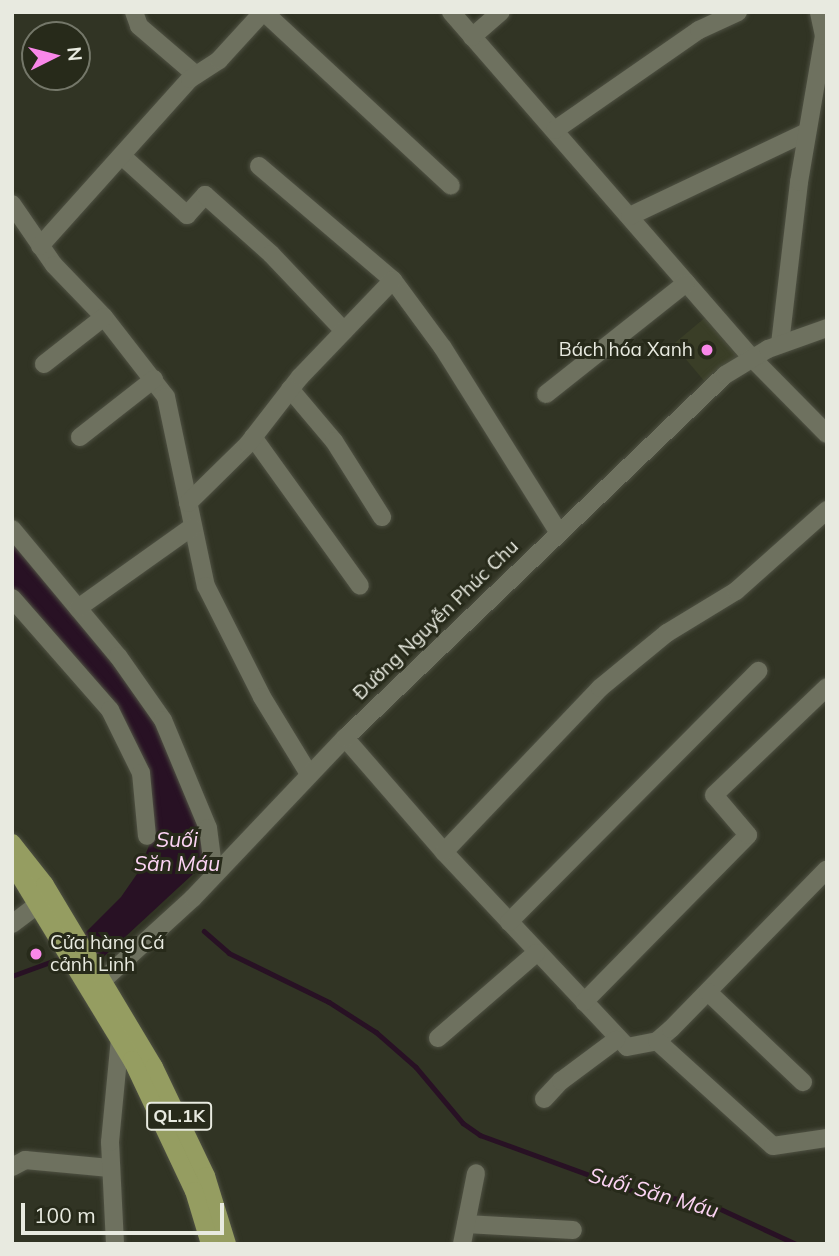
<!DOCTYPE html>
<html>
<head>
<meta charset="utf-8">
<style>
  body { margin:0 }
  #map { position:relative; width:839px; height:1256px; overflow:hidden; background:#313424; font-family:Mulish,sans-serif }
  div>[style] { position:absolute }
  .built>* { inset:0; background:#3a3e27; transform-origin:0 0 }
  .water>* { inset:0; background:#281124 }
  .stream>* { height:4.5px; margin:-2.25px; padding:0 2.25px; transform-origin:2.25px; border-radius:2.25px; background:#281124 }
  .roads { filter:drop-shadow(0 0 2px #4f5143) drop-shadow(0 0 2px #4f5143) }
  .minor>* { height:18px; margin:-9px; padding:0 9px; transform-origin:9px; border-radius:9px; background:#6e715f }
  .major>* { height:18px; margin:-9px; padding:0 9px; transform-origin:9px; border-radius:9px; background:#959d61 }
  .dots>* { width:19px; height:19px; translate:-50% -50%; box-sizing:border-box; border:4px solid #272a1a; border-radius:50% }
  span { translate:-50% -50%; white-space:nowrap; text-align:center; line-height:1.15; -webkit-text-stroke:6px #272a1a; paint-order:stroke }
  .shield-label span { padding:2px 5px; background:#272a1a; border:2px solid; border-radius:5px; -webkit-text-stroke-width:0 }
  .shield-label { font-size:18px; color:#e8eae0; font-weight:700 }
  .poi-label { font-size:19px; color:#e8eae0 }
  .right { translate:-100% -50%; text-align:right }
  .left { translate:0 -50%; text-align:left }
  .street-label { font-size:19px; color:#e8eae0 }
  .water-label { font-size:21px; color:#fdd4f5; font-style:italic }
  .frame { position:absolute; inset:0; border:14px solid #e8eae0; pointer-events:none }
  .north { position:absolute; left:21px; top:21px; width:70px; height:70px; box-sizing:border-box; background:#272a1a; border:2px solid #747769; border-radius:50%; rotate:84deg; font-size:19px; font-weight:700; line-height:28px; text-align:center; color:#e8eae0 }
  .north::after { content:''; display:block; margin:auto; width:24px; height:32px; background:#f987e9; clip-path:polygon(50% 0,100% 100%,50% 72%,0 100%) }
  .scale { position:absolute; left:21px; top:1203px; width:203px; height:32px; box-sizing:border-box; border:4px solid #e8eae0; border-top:0; padding-left:9px; font-size:21px; line-height:24px; white-space:nowrap; color:#e8eae0; -webkit-text-stroke:5px #272a1a; paint-order:stroke }
</style>
</head>
<body>
<div id="map">
  <div class="built">
    <i style="left:707px;top:316px;width:52px;height:44px;rotate:50deg"></i>
  </div>
  <div class="water">
    <i style="clip-path:polygon(12px 536px,158px 722px,202px 829px,206px 862px,98px 962px,60px 958px,121px 897px,139px 871px,152px 838px,145px 771px,12px 590px)"></i>
  </div>
  <div class="stream">
    <i style="left:204px;top:931px;width:33px;rotate:41deg"></i>
    <i style="left:229px;top:953px;width:111px;rotate:26.1deg"></i>
    <i style="left:329px;top:1002px;width:56px;rotate:32.6deg"></i>
    <i style="left:376px;top:1032px;width:53px;rotate:41.2deg"></i>
    <i style="left:416px;top:1067px;width:73px;rotate:50deg"></i>
    <i style="left:463px;top:1123px;width:21px;rotate:35deg"></i>
    <i style="left:480px;top:1135px;width:163px;rotate:20.1deg"></i>
    <i style="left:633px;top:1191px;width:80px;rotate:10deg"></i>
    <i style="left:712px;top:1205px;width:93px;rotate:24.9deg"></i>
    <i style="left:12px;top:976px;width:55px;rotate:-20.1deg"></i>
  </div>
  <div class="roads">
    <div class="minor">
      <i style="left:134px;top:12px;width:15px;rotate:70deg"></i>
      <i style="left:139px;top:26px;width:75px;rotate:40.7deg"></i>
      <i style="left:264px;top:12px;width:255px;rotate:42.9deg"></i>
      <i style="left:451px;top:12px;width:457px;rotate:49deg"></i>
      <i style="left:751px;top:357px;width:108px;rotate:45.4deg"></i>
      <i style="left:472px;top:37px;width:38px;rotate:-41deg"></i>
      <i style="left:555px;top:130px;width:175px;rotate:-34.8deg"></i>
      <i style="left:699px;top:30px;width:43px;rotate:-24.8deg"></i>
      <i style="left:122px;top:156px;width:88px;rotate:42.2deg"></i>
      <i style="left:187px;top:215px;width:27px;rotate:-48deg"></i>
      <i style="left:205px;top:195px;width:89px;rotate:41.8deg"></i>
      <i style="left:271px;top:254px;width:106px;rotate:46.5deg"></i>
      <i style="left:259px;top:166px;width:176px;rotate:40.4deg"></i>
      <i style="left:393px;top:280px;width:84px;rotate:53.7deg"></i>
      <i style="left:443px;top:348px;width:216px;rotate:57.9deg"></i>
      <i style="left:12px;top:204px;width:74px;rotate:55.5deg"></i>
      <i style="left:54px;top:265px;width:72px;rotate:46.1deg"></i>
      <i style="left:104px;top:317px;width:101px;rotate:52.2deg"></i>
      <i style="left:166px;top:397px;width:193px;rotate:78.1deg"></i>
      <i style="left:206px;top:586px;width:124px;rotate:63.2deg"></i>
      <i style="left:262px;top:697px;width:90px;rotate:58.6deg"></i>
      <i style="left:630px;top:216px;width:196px;rotate:-25.4deg"></i>
      <i style="left:40px;top:246px;width:224px;rotate:-48.1deg"></i>
      <i style="left:190px;top:79px;width:35px;rotate:-33deg"></i>
      <i style="left:219px;top:60px;width:65px;rotate:-47.5deg"></i>
      <i style="left:780px;top:344px;width:163px;rotate:-83.3deg"></i>
      <i style="left:799px;top:182px;width:148px;rotate:-80.3deg"></i>
      <i style="left:824px;top:36px;width:25px;rotate:-102deg"></i>
      <i style="left:44px;top:364px;width:76px;rotate:-38.1deg"></i>
      <i style="left:290px;top:389px;width:68px;rotate:49.8deg"></i>
      <i style="left:334px;top:441px;width:90px;rotate:57.7deg"></i>
      <i style="left:546px;top:394px;width:179px;rotate:-38.4deg"></i>
      <i style="left:80px;top:437px;width:94px;rotate:-38.1deg"></i>
      <i style="left:253px;top:437px;width:183px;rotate:54.3deg"></i>
      <i style="left:188px;top:503px;width:84px;rotate:-44.5deg"></i>
      <i style="left:248px;top:444px;width:85px;rotate:-52.2deg"></i>
      <i style="left:300px;top:377px;width:134px;rotate:-46.2deg"></i>
      <i style="left:12px;top:529px;width:165px;rotate:50.2deg"></i>
      <i style="left:118px;top:656px;width:78px;rotate:54.9deg"></i>
      <i style="left:163px;top:720px;width:117px;rotate:67.4deg"></i>
      <i style="left:208px;top:828px;width:46px;rotate:82.6deg"></i>
      <i style="left:12px;top:598px;width:149px;rotate:48.8deg"></i>
      <i style="left:110px;top:710px;width:70px;rotate:63.8deg"></i>
      <i style="left:141px;top:773px;width:63px;rotate:84.6deg"></i>
      <i style="left:78px;top:608px;width:140px;rotate:-35.4deg"></i>
      <i style="left:345px;top:738px;width:151px;rotate:49deg"></i>
      <i style="left:444px;top:852px;width:267px;rotate:46.8deg"></i>
      <i style="left:627px;top:1047px;width:31px;rotate:-11deg"></i>
      <i style="left:657px;top:1041px;width:18px;rotate:-41deg"></i>
      <i style="left:671px;top:1029px;width:223px;rotate:-45.7deg"></i>
      <i style="left:444px;top:852px;width:226px;rotate:-46.4deg"></i>
      <i style="left:600px;top:688px;width:87px;rotate:-39.4deg"></i>
      <i style="left:667px;top:633px;width:81px;rotate:-31.3deg"></i>
      <i style="left:736px;top:591px;width:122px;rotate:-41.7deg"></i>
      <i style="left:509px;top:922px;width:354px;rotate:-45.2deg"></i>
      <i style="left:12px;top:924px;width:34px;rotate:-37deg"></i>
      <i style="left:102px;top:981px;width:123px;rotate:-42.4deg"></i>
      <i style="left:193px;top:898px;width:221px;rotate:-46.5deg"></i>
      <i style="left:345px;top:738px;width:526px;rotate:-43.69deg"></i>
      <i style="left:725px;top:375px;width:50px;rotate:-31.2deg"></i>
      <i style="left:768px;top:349px;width:63px;rotate:-19.6deg"></i>
      <i style="left:708px;top:992px;width:131px;rotate:43.5deg"></i>
      <i style="left:584px;top:1002px;width:234px;rotate:-45.5deg"></i>
      <i style="left:748px;top:835px;width:52px;rotate:-130.4deg"></i>
      <i style="left:714px;top:795px;width:156px;rotate:-43.7deg"></i>
      <i style="left:438px;top:1038px;width:130px;rotate:-40.9deg"></i>
      <i style="left:657px;top:1041px;width:156px;rotate:42.2deg"></i>
      <i style="left:773px;top:1146px;width:55px;rotate:-8.4deg"></i>
      <i style="left:544px;top:1099px;width:25px;rotate:-47deg"></i>
      <i style="left:561px;top:1081px;width:69px;rotate:-36.7deg"></i>
      <i style="left:12px;top:1167px;width:15px;rotate:-28deg"></i>
      <i style="left:25px;top:1160px;width:85px;rotate:5.4deg"></i>
      <i style="left:466px;top:1224px;width:107px;rotate:3.2deg"></i>
      <i style="left:115px;top:1244px;width:102px;rotate:-92.8deg"></i>
      <i style="left:110px;top:1142px;width:104px;rotate:-84.5deg"></i>
      <i style="left:462px;top:1244px;width:72px;rotate:-78.8deg"></i>
    </div>
    <div class="major">
      <i style="left:12px;top:843px;width:53px;rotate:51.8deg"></i>
      <i style="left:45px;top:885px;width:212px;rotate:59.1deg"></i>
      <i style="left:154px;top:1067px;width:121px;rotate:64.5deg"></i>
      <i style="left:206px;top:1176px;width:71px;rotate:72.8deg"></i>
      <i style="left:12px;top:863px;width:231px;rotate:58.7deg"></i>
      <i style="left:132px;top:1060px;width:145px;rotate:64.7deg"></i>
      <i style="left:194px;top:1191px;width:55px;rotate:73.2deg"></i>
    </div>
  </div>
  <div class="dots">
    <i style="left:707px;top:350px;background:#f987e9"></i>
    <i style="left:36px;top:954px;background:#f987e9"></i>
  </div>
  <div class="shield-label">
    <span style="left:179px;top:1116px">QL.1K</span>
  </div>
  <div class="poi-label">
    <span class="right" style="left:693px;top:350px">Bách hóa Xanh</span>
    <span class="left" style="left:50px;top:954px">Cửa hàng Cá<br>cảnh Linh</span>
  </div>
  <div class="street-label">
    <span style="left:436px;top:620px;rotate:-44deg">Đường Nguyễn Phúc Chu</span>
  </div>
  <div class="water-label">
    <span style="left:177px;top:851px">Suối<br>Săn Máu</span>
    <span style="left:654px;top:1192px;rotate:16deg">Suối Săn Máu</span>
  </div>
  <div class="frame"></div>
  <div class="north">N</div>
  <div class="scale">100 m</div>
</div>
</body>
</html>
